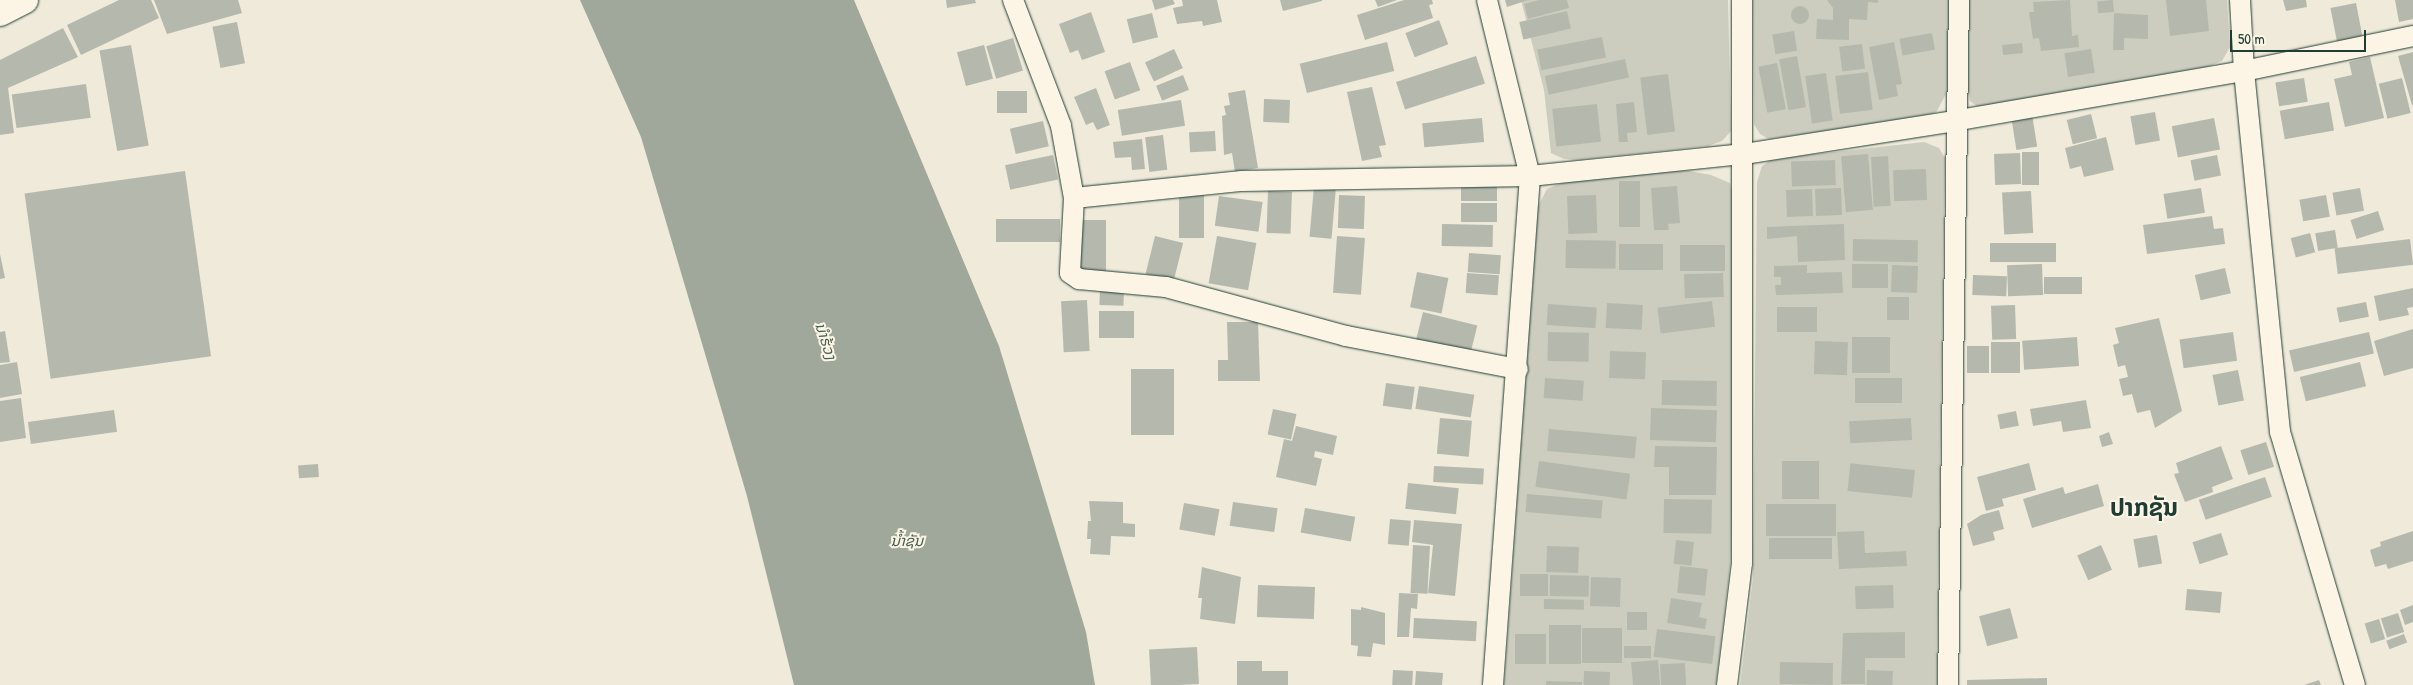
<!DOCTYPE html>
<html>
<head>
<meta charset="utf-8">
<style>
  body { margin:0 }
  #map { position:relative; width:2413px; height:685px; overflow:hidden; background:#efeada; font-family:"Patrick Hand","Noto Sans Lao",sans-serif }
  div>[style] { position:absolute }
  .green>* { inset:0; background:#cccdbf }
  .water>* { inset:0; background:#9fa89a }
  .building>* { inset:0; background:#b5b9ad; transform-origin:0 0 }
  .round { border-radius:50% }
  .roads { filter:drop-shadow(0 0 1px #1f3d34) drop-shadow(0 0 1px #1f3d34) }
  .minor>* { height:20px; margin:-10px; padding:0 10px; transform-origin:10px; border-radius:10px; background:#fcf5e5 }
  .trunk>* { height:28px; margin:-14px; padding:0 14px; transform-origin:14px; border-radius:14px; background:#fcf5e5 }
  span { translate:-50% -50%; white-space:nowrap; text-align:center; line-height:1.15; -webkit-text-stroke:4px #fcf5e5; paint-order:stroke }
  .water-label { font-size:15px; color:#455d53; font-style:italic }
  .town-label { font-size:24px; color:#1f3d34; font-weight:700 }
  .scale { position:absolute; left:2230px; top:30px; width:136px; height:22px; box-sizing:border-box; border:2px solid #1f3d34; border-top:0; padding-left:6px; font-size:15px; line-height:18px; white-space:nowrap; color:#1f3d34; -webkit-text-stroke:4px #fcf5e5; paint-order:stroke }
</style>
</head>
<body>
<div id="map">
  <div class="green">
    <i style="clip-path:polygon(1521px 0,1728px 0,1731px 131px,1722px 141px,1708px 146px,1578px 160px,1564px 159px,1551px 153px,1544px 90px)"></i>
    <i style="clip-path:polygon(1753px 0,1949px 0,1949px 88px,1937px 111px,1927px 118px,1769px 139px,1760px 134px,1754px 124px)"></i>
    <i style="clip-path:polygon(1968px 0,2227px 0,2230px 47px,2222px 61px,2207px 67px,1978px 107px,1970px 101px,1966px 83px)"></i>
    <i style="clip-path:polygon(1924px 142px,1939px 148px,1945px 158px,1937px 685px,1740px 685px,1753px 578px,1757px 182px,1762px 166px,1772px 159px)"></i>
    <i style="clip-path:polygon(1678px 169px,1711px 175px,1730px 183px,1738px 216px,1731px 558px,1716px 685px,1504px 685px,1538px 206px,1547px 189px,1569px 180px)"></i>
  </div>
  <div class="water">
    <i style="clip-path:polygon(580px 0,854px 0,999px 346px,1086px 632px,1095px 685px,794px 685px,747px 496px,641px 137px)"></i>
  </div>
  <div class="building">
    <i style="clip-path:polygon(119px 0,151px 0,159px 18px,81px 55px,67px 25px)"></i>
    <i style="clip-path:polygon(154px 0,238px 0,242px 13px,167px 34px)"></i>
    <i style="clip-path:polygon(946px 0,975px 0,976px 3px,947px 8px)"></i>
    <i style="clip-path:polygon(1152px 0,1173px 0,1175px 4px,1155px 10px)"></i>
    <i style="clip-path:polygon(1182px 0,1217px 0,1222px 22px,1203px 26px,1202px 21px,1177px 24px,1173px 8px,1183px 6px)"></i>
    <i style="clip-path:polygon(1280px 0,1322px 0,1322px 1px,1283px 11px)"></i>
    <i style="clip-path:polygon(1375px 0,1397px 0,1378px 7px)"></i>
    <i style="clip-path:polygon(1404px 0,1432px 0,1433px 4px,1429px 5px,1433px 18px,1365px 40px,1357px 15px)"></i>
    <i style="clip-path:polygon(1505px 0,1528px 0,1507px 7px)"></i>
    <i style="clip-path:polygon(1539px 0,1567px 0,1569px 8px,1528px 19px,1524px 4px)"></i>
    <i style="clip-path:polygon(1827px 0,1878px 0,1878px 3px,1868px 2px,1867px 20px,1849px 19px,1849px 40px,1816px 39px,1817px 19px,1833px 20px,1833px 8px)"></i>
    <i style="clip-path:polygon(2070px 0,2072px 36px,2078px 35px,2079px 47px,2041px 51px,2039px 38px,2033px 39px,2029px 12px,2034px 12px,2033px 2px)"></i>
    <i style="left:2113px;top:0;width:12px;height:16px;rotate:85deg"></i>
    <i style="clip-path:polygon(2166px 0,2206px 0,2209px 31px,2170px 36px)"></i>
    <i style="clip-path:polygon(2283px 0,2306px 0,2307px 7px,2286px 11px)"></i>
    <i style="clip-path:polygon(2395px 0,2413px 0,2413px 19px,2399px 22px)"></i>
    <i style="left:2356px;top:3px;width:37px;height:26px;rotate:79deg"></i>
    <i class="round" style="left:1791px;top:6px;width:18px;height:18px"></i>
    <i style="left:1567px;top:11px;width:18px;height:49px;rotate:77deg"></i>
    <i style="clip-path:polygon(1091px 12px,1105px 52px,1082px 60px,1078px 50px,1070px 53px,1059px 24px)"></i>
    <i style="left:1152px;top:13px;width:25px;height:26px;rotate:76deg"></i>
    <i style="clip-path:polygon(2114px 13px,2148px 15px,2148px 39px,2124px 38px,2124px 50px,2113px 50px)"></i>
    <i style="left:1439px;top:20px;width:26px;height:36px;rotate:69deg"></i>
    <i style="left:237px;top:22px;width:42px;height:25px;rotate:79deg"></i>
    <i style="clip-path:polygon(63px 28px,78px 57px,8px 88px,14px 133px,0 135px,0 60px)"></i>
    <i style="left:1794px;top:31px;width:20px;height:22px;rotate:81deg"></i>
    <i style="left:1932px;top:33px;width:17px;height:33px;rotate:80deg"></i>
    <i style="left:1602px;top:37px;width:21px;height:66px;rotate:79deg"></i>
    <i style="left:1013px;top:38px;width:34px;height:28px;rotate:73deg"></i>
    <i style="left:1387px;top:42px;width:30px;height:90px;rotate:76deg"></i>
    <i style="clip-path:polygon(1894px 42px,1902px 84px,1896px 85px,1898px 96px,1879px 100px,1869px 47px)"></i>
    <i style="left:2022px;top:43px;width:10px;height:20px;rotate:84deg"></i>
    <i style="left:1862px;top:44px;width:25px;height:23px;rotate:83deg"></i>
    <i style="left:131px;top:45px;width:102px;height:32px;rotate:80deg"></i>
    <i style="left:984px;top:45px;width:35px;height:28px;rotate:75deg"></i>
    <i style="left:1174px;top:49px;width:21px;height:32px;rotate:65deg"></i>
    <i style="left:2091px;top:49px;width:24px;height:27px;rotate:81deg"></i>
    <i style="clip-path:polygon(2413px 52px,2413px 105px,2412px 105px,2398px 56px)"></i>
    <i style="left:1476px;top:56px;width:29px;height:84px;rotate:72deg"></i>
    <i style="left:1797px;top:56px;width:52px;height:18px;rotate:80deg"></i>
    <i style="clip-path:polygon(2370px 57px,2384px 118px,2345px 127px,2334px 79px,2352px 75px,2349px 62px)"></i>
    <i style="left:1625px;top:59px;width:19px;height:82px;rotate:78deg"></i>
    <i style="left:1130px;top:62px;width:30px;height:27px;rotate:70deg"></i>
    <i style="left:1777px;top:63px;width:47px;height:19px;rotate:79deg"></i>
    <i style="left:1868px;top:72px;width:38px;height:33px;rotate:83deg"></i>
    <i style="left:1826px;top:73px;width:48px;height:21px;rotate:82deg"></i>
    <i style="left:1668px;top:74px;width:58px;height:28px;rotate:83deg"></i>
    <i style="left:1183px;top:75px;width:16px;height:29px;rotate:68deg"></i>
    <i style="left:2304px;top:78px;width:24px;height:29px;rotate:81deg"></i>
    <i style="left:2402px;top:78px;width:36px;height:24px;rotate:76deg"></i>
    <i style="left:86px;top:84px;width:34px;height:75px;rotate:82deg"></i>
    <i style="clip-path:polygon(1372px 87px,1386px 145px,1379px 146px,1382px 157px,1362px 161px,1347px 92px)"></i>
    <i style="clip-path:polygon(1096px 88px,1110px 125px,1097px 130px,1093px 122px,1086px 125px,1074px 97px)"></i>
    <i style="clip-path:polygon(1245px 90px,1258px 168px,1235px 172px,1232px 153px,1224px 155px,1222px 116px,1226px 115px,1224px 106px,1230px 105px,1228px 93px)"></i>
    <i style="left:1027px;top:91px;width:22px;height:30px;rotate:90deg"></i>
    <i style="left:1264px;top:99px;width:26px;height:23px;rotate:2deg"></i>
    <i style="left:1181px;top:100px;width:26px;height:64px;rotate:81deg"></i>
    <i style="clip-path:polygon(1634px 102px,1637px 132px,1627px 133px,1628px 142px,1619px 142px,1616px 104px)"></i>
    <i style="left:2329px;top:102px;width:29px;height:50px;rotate:80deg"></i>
    <i style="left:1597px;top:104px;width:38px;height:45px;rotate:84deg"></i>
    <i style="left:2155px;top:112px;width:29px;height:25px;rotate:80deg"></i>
    <i style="left:2032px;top:114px;width:33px;height:21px;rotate:81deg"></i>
    <i style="left:2091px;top:114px;width:25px;height:25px;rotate:76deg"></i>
    <i style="left:1482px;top:118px;width:24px;height:60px;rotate:85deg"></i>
    <i style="left:2214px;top:118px;width:32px;height:43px;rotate:79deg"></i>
    <i style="left:1043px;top:121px;width:26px;height:34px;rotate:77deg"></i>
    <i style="left:1215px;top:131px;width:20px;height:26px;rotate:87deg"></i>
    <i style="left:1163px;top:135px;width:35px;height:18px;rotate:83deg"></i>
    <i style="clip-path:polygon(2106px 137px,2114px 170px,2084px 177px,2081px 166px,2070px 169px,2065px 148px)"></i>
    <i style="clip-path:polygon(1142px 139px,1145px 169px,1132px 170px,1131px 157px,1115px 158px,1113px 142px)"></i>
    <i style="left:2022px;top:152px;width:17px;height:33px"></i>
    <i style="left:2020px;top:153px;width:31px;height:26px;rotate:88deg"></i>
    <i style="left:1868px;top:154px;width:56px;height:27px;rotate:85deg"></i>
    <i style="left:1053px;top:155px;width:25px;height:49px;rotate:78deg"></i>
    <i style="left:2217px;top:155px;width:21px;height:27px;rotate:79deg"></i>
    <i style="left:1888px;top:156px;width:50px;height:17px;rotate:87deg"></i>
    <i style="left:1835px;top:160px;width:25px;height:44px;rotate:88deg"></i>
    <i style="left:1926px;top:169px;width:31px;height:33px;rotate:88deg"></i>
    <i style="left:185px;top:171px;width:187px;height:162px;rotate:82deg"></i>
    <i style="left:1619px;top:181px;width:21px;height:46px"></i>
    <i style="left:1461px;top:182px;width:36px;height:19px"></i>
    <i style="left:1314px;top:186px;width:22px;height:51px;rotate:5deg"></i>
    <i style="clip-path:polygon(1677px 186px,1680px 223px,1668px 224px,1669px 230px,1654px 230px,1651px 188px)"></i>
    <i style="left:1841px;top:188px;width:27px;height:26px;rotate:88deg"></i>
    <i style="left:2201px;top:188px;width:25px;height:38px;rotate:81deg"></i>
    <i style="left:2360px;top:188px;width:23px;height:28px;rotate:80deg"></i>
    <i style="left:1812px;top:189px;width:27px;height:26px;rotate:88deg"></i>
    <i style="left:1268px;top:191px;width:24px;height:42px;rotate:2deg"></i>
    <i style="left:2031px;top:191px;width:42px;height:29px;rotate:87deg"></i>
    <i style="left:1179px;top:195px;width:25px;height:43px"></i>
    <i style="left:1339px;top:195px;width:26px;height:33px;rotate:2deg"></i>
    <i style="left:1596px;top:195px;width:38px;height:29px;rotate:88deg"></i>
    <i style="left:2326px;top:195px;width:22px;height:27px;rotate:80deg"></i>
    <i style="left:1219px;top:196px;width:44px;height:30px;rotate:8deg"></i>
    <i style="left:1461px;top:203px;width:36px;height:19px"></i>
    <i style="left:2378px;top:211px;width:20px;height:29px;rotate:72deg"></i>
    <i style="clip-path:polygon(2212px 216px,2214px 229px,2223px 228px,2225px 244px,2147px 254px,2143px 225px)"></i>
    <i style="left:1060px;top:219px;width:23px;height:64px;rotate:90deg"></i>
    <i style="left:1081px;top:220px;width:25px;height:51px"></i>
    <i style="left:1442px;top:224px;width:51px;height:22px;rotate:1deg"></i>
    <i style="clip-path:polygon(1844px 224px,1845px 260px,1798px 262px,1797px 236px,1767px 239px,1767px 227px)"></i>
    <i style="left:2335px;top:230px;width:18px;height:20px;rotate:81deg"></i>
    <i style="left:2310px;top:233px;width:20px;height:20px;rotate:75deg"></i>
    <i style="left:1155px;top:236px;width:29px;height:39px;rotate:14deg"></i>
    <i style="left:1217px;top:236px;width:40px;height:48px;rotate:10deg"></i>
    <i style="left:1337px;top:236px;width:28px;height:57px;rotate:4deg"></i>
    <i style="left:1853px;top:239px;width:65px;height:22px;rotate:1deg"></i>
    <i style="left:2410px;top:239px;width:26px;height:76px;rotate:83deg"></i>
    <i style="left:1566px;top:240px;width:50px;height:28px;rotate:1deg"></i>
    <i style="left:1990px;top:243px;width:66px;height:19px"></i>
    <i style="left:1619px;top:244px;width:44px;height:26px"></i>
    <i style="left:1680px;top:245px;width:45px;height:26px"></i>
    <i style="left:1469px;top:253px;width:32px;height:19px;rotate:4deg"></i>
    <i style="clip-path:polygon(0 254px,5px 278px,0 279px)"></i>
    <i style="left:1852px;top:264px;width:36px;height:24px"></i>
    <i style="left:2042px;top:264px;width:31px;height:35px;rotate:88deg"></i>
    <i style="clip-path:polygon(1807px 265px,1807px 273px,1842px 272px,1843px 293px,1776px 295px,1775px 285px,1781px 285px,1781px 277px,1774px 277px,1774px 266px)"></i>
    <i style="left:1892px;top:265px;width:26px;height:27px;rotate:2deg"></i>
    <i style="left:2225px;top:268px;width:26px;height:31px;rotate:77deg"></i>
    <i style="left:1417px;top:272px;width:32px;height:36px;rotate:11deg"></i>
    <i style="left:1467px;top:273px;width:32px;height:20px;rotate:4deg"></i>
    <i style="left:1723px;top:273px;width:24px;height:39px;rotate:88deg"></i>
    <i style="left:1973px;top:275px;width:34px;height:20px;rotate:2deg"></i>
    <i style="left:2082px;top:277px;width:17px;height:38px;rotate:90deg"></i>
    <i style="clip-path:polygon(2413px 288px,2413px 307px,2407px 308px,2409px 315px,2379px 321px,2374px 296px)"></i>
    <i style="left:1100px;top:289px;width:24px;height:16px;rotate:2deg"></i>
    <i style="left:1887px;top:297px;width:22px;height:23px"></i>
    <i style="left:1087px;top:300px;width:51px;height:26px;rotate:87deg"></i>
    <i style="left:1712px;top:301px;width:26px;height:55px;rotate:83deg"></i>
    <i style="left:2366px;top:302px;width:15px;height:30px;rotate:79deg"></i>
    <i style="left:1607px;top:303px;width:36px;height:25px;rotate:3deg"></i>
    <i style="left:1548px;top:304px;width:49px;height:21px;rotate:4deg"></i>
    <i style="left:2015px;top:305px;width:34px;height:24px;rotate:88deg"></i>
    <i style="left:1817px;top:307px;width:25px;height:40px;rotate:90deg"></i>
    <i style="left:1099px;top:311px;width:35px;height:27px"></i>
    <i style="left:1423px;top:312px;width:56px;height:29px;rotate:14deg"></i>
    <i style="clip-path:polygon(2159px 318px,2182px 411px,2155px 428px,2150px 410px,2137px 413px,2132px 394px,2123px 396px,2119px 379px,2128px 377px,2125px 365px,2118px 367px,2113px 345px,2119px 343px,2115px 328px)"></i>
    <i style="clip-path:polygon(1227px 322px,1258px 322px,1260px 381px,1218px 381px,1218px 360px,1228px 360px)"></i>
    <i style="clip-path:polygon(2413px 329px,2413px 368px,2384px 376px,2374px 341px)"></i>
    <i style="clip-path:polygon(5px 331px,10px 362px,0 363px,0 332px)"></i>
    <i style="left:1548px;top:332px;width:41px;height:29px;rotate:1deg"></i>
    <i style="left:2233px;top:332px;width:29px;height:54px;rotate:82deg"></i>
    <i style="left:2369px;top:332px;width:22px;height:82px;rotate:77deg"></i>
    <i style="left:1852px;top:337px;width:38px;height:36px"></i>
    <i style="left:2077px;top:337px;width:29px;height:55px;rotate:86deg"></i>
    <i style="left:1815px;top:341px;width:33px;height:33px;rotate:2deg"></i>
    <i style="left:1991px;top:342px;width:29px;height:31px"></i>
    <i style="left:1967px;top:346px;width:22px;height:27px"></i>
    <i style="left:1610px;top:351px;width:36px;height:27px;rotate:2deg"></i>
    <i style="clip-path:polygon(17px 362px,22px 394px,0 398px,0 365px)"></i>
    <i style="left:2360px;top:362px;width:25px;height:62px;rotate:76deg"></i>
    <i style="left:1131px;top:369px;width:43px;height:66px"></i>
    <i style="left:2238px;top:370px;width:31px;height:26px;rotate:79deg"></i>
    <i style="left:1545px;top:378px;width:39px;height:20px;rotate:4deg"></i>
    <i style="left:1902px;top:378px;width:25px;height:47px;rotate:90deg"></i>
    <i style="left:1662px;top:380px;width:55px;height:25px;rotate:1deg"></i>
    <i style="left:1386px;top:383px;width:29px;height:23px;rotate:8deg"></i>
    <i style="left:1419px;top:386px;width:56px;height:23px;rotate:9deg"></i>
    <i style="clip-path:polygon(21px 398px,26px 438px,0 442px,0 401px)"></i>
    <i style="clip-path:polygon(2086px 400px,2091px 428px,2063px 432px,2061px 421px,2033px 426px,2030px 409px)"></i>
    <i style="left:1651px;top:408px;width:66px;height:32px;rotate:2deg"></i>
    <i style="left:1273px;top:409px;width:24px;height:26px;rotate:12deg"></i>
    <i style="left:114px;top:410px;width:22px;height:87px;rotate:82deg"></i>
    <i style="left:2016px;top:411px;width:15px;height:19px;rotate:79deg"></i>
    <i style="left:1440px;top:418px;width:32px;height:36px;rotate:5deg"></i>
    <i style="left:1911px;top:418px;width:22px;height:62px;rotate:87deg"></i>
    <i style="clip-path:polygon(1296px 426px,1337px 436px,1333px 455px,1315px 451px,1314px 457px,1322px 459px,1316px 486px,1276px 477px,1284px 439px,1292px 441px)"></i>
    <i style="left:1549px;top:429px;width:88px;height:22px;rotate:5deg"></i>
    <i style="clip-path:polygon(2109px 432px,2113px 444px,2102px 447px,2099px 436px)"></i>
    <i style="left:2266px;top:442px;width:26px;height:27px;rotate:72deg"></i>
    <i style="clip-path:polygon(1655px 446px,1717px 447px,1716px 495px,1669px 495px,1669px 467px,1654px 467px)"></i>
    <i style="clip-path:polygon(2221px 446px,2233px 479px,2212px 487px,2213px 492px,2185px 502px,2174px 474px,2179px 473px,2176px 463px)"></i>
    <i style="left:1539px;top:461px;width:92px;height:26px;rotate:8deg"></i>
    <i style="left:1782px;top:461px;width:37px;height:38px"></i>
    <i style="clip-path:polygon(2029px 463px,2036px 490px,2002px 499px,2004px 506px,1986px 511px,1977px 477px)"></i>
    <i style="left:318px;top:464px;width:13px;height:20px;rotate:86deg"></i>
    <i style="left:1434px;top:466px;width:50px;height:16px;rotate:3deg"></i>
    <i style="left:1915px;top:470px;width:28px;height:65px;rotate:96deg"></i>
    <i style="left:2265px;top:477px;width:21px;height:70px;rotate:71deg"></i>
    <i style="left:1408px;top:483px;width:51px;height:26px;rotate:6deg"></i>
    <i style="clip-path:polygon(2098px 484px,2104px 506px,2032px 528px,2023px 499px,2063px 487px,2065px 494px)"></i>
    <i style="left:1527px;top:494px;width:76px;height:18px;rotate:5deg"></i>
    <i style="left:1664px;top:499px;width:48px;height:34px;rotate:1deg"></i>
    <i style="clip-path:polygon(1089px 501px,1123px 502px,1123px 523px,1135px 524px,1135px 537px,1111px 536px,1110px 555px,1090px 554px,1091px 539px,1087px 539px,1088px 521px,1091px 521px)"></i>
    <i style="left:1233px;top:502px;width:45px;height:24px;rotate:8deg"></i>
    <i style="left:1184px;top:503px;width:36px;height:27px;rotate:10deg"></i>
    <i style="left:1836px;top:504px;width:32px;height:70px;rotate:90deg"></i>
    <i style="left:1305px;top:508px;width:51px;height:25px;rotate:10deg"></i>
    <i style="clip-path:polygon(1999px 510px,2004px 529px,1993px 532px,1995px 540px,1973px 546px,1967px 524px,1981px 515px)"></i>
    <i style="left:1390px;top:519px;width:21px;height:25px;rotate:5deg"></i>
    <i style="clip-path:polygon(1414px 520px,1462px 524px,1455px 596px,1428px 593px,1433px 545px,1412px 542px)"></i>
    <i style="clip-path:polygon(1864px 531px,1865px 553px,1906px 551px,1907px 566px,1839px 569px,1837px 532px)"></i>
    <i style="clip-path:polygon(2413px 531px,2413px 561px,2388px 569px,2386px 564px,2375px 567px,2370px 550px,2381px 546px,2380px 542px)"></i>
    <i style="left:2221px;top:533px;width:23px;height:30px;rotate:72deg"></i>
    <i style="left:2157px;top:535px;width:29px;height:24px;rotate:80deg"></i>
    <i style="left:1769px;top:538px;width:63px;height:21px"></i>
    <i style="left:1676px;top:540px;width:18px;height:24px;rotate:6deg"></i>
    <i style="left:1413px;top:545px;width:17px;height:48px;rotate:3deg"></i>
    <i style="left:2101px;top:545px;width:27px;height:26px;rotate:66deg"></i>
    <i style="left:1547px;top:546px;width:32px;height:26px;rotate:2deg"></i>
    <i style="left:1680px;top:566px;width:28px;height:27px;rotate:6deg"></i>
    <i style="clip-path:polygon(1202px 567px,1241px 577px,1235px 624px,1200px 619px,1202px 598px,1198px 598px)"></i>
    <i style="left:1520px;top:574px;width:28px;height:22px"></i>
    <i style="left:1550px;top:575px;width:39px;height:21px;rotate:1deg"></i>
    <i style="left:1591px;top:577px;width:30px;height:29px;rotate:2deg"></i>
    <i style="left:1258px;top:585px;width:57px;height:32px;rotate:2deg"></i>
    <i style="left:1893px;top:585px;width:23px;height:38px;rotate:88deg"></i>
    <i style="left:2187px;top:589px;width:35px;height:21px;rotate:5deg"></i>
    <i style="clip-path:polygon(1399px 593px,1418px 594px,1417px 609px,1411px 608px,1409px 637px,1397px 637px)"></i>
    <i style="clip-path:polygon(1671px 598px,1702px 603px,1699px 617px,1707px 619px,1705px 629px,1667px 623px)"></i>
    <i style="left:1544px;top:599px;width:40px;height:10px;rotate:1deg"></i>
    <i style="clip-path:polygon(2413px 605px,2413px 622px,2405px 625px,2400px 610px)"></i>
    <i style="clip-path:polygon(1361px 607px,1385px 613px,1385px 645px,1373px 643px,1371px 657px,1357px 656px,1358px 646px,1351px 645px,1351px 609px,1361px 610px)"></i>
    <i style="left:2010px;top:608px;width:31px;height:32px;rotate:75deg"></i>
    <i style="left:1627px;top:612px;width:20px;height:18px"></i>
    <i style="left:2398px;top:613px;width:20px;height:18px;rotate:72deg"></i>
    <i style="left:1414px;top:618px;width:63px;height:20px;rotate:3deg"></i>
    <i style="left:2379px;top:619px;width:21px;height:15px;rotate:73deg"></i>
    <i style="left:1549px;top:625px;width:32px;height:39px"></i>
    <i style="left:1582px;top:628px;width:40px;height:35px"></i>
    <i style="left:1657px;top:629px;width:59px;height:28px;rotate:7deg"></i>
    <i style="clip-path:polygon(1905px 632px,1905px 658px,1865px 658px,1865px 684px,1841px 684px,1843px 633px)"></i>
    <i style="left:1515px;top:634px;width:31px;height:30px"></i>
    <i style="left:2404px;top:634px;width:9px;height:19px;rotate:69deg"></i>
    <i style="left:1624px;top:646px;width:27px;height:12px"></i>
    <i style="left:1197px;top:647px;width:37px;height:48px;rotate:87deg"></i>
    <i style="left:1658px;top:660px;width:25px;height:27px;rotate:85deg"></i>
    <i style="clip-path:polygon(1237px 661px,1262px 661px,1262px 671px,1288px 671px,1288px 685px,1237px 685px)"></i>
    <i style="left:1780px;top:662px;width:53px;height:22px;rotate:1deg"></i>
    <i style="left:1685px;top:663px;width:22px;height:25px;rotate:87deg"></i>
    <i style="left:1393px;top:670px;width:20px;height:15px;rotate:3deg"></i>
    <i style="left:1867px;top:670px;width:26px;height:15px;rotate:2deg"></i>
    <i style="clip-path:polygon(1416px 671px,1443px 673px,1442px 685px,1415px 685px)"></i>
    <i style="left:1584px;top:671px;width:26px;height:14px;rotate:2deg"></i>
    <i style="clip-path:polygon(2047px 678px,2047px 685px,1967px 685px,1967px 680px)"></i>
    <i style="clip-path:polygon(2319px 680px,2321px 685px,2304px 685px)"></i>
    <i style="clip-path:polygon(1546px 681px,1582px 682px,1582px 685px,1546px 685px)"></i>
  </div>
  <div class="roads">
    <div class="minor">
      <i style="left:1013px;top:0;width:135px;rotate:69.1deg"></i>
      <i style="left:1061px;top:126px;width:73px;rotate:79.8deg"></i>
      <i style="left:1074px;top:198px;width:75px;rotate:93.1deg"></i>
      <i style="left:1070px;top:273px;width:11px;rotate:34deg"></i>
      <i style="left:1079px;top:279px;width:87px;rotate:5.3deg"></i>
      <i style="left:1166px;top:287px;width:187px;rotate:15.2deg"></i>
      <i style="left:1346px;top:336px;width:175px;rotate:10.9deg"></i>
      <i style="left:1487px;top:0;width:181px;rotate:76.3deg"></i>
      <i style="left:1530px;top:176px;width:510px;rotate:94.16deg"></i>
      <i style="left:2240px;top:0;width:71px;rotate:86.8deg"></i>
      <i style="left:2244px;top:71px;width:363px;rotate:84.3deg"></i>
      <i style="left:2280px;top:432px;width:264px;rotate:73.5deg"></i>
      <i style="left:1074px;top:198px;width:169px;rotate:-5.8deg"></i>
      <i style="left:1242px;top:181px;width:288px;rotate:-1deg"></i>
      <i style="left:1530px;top:176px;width:215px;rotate:-5.9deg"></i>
      <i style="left:1744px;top:154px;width:213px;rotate:-8.9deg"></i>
      <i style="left:1954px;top:121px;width:294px;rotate:-9.8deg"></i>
      <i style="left:2244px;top:71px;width:173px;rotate:-11.7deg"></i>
      <i style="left:1727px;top:685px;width:123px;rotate:-83deg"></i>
      <i style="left:1742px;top:563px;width:563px;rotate:-90deg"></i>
      <i style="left:1948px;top:685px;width:685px;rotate:-89.08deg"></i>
    </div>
    <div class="trunk">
      <i style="left:0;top:12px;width:27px;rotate:-27deg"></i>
    </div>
  </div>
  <div class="water-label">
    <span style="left:826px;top:341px;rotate:72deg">ນຳ້ຮວງ</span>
    <span style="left:907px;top:541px">ນ້ຳຊັນ</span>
  </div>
  <div class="town-label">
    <span style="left:2144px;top:508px">ປາກຊັນ</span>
  </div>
  <div class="scale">50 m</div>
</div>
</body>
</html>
